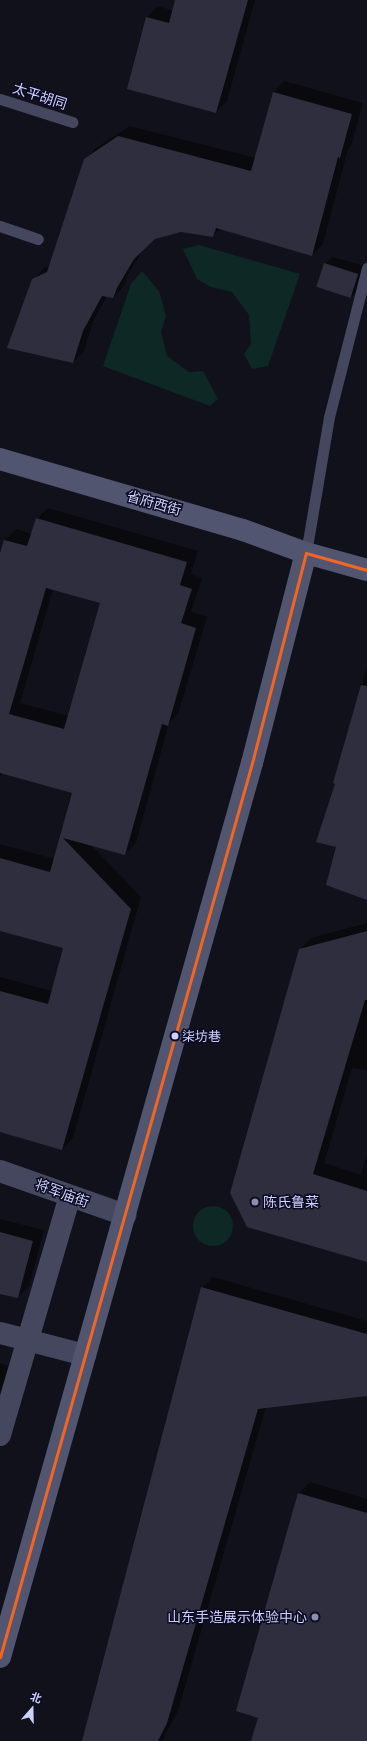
<!DOCTYPE html>
<html>
<head>
<meta charset="utf-8">
<style>
  body { margin:0 }
  #map { position:relative; width:367px; height:1741px; overflow:hidden; background:#11111c; font-family:"Exo 2","Noto Sans SC",sans-serif }
  div>[style] { position:absolute }
  .green>* { inset:0; background:#0e2825 }
  .round { border-radius:50% }
  .shadow>* { inset:0; background:#0007 }
  .building>* { inset:0; background:#2e2e3f; transform-origin:0 0 }
  .lane>* { height:11px; margin:-5.5px; padding:0 5.5px; transform-origin:5.5px; border-radius:5.5px; background:#44475e }
  .street>* { height:22px; margin:-11px; padding:0 11px; transform-origin:11px; border-radius:11px; background:#44475e }
  .secondary>* { height:22px; margin:-11px; padding:0 11px; transform-origin:11px; border-radius:11px; background:#525570 }
  .bus-1>* { height:3px; margin:-1.5px; padding:0 1.5px; transform-origin:1.5px; border-radius:1.5px; background:#f26522 }
  .dots>* { width:11px; height:11px; translate:-50% -50%; box-sizing:border-box; border:2px solid #0c0c21; border-radius:50% }
  span { translate:-50% -50%; white-space:nowrap; text-align:center; line-height:1.15; -webkit-text-stroke:3px #0c0c21; paint-order:stroke }
  .bus-label { font-size:13px; color:#cccfff }
  .left { translate:0 -50%; text-align:left }
  .street-label { font-size:14px; color:#cccfff }
  .poi-label { font-size:14px; color:#cccfff }
  .right { translate:-100% -50%; text-align:right }
  .north { position:absolute; left:12px; top:1689px; width:40px; height:40px; -webkit-text-stroke:3px #0c0c21; paint-order:stroke; rotate:20deg; font-size:11px; font-weight:700; line-height:16px; text-align:center; color:#cccfff }
  .north::after { content:''; display:block; margin:auto; width:14px; height:18px; background:#cccfff; clip-path:polygon(50% 0,100% 100%,50% 72%,0 100%) }
</style>
</head>
<body>
<div id="map">
  <div class="green">
    <i style="clip-path:polygon(199px 245px,300px 274px,268px 366px,252px 369px,244px 354px,251px 344px,249px 315px,232px 292px,211px 287px,197px 279px,183px 249px)"></i>
    <i style="clip-path:polygon(142px 271px,159px 291px,166px 316px,161px 332px,167px 356px,189px 372px,203px 371px,218px 399px,210px 406px,103px 366px,131px 284px)"></i>
    <i class="round" style="left:193px;top:1206px;width:40px;height:40px"></i>
  </div>
  <div class="shadow">
    <i style="clip-path:polygon(177px 0,255px 0,227px 101px,216px 112px,147px 17px,158px 6px,174px 11px)"></i>
    <i style="clip-path:polygon(284px 81px,363px 103px,351px 146px,348px 149px,323px 244px,312px 255px,221px 228px,213px 236px,181px 231px,155px 239px,144px 248px,127px 276px,124px 286px,113px 297px,107px 296px,94px 319px,84px 351px,73px 362px,33px 280px,44px 268px,50px 265px,85px 160px,96px 148px,130px 126px,256px 158px,273px 92px)"></i>
    <i style="clip-path:polygon(332px 257px,365px 266px,359px 289px,352px 296px,325px 264px)"></i>
    <i style="clip-path:polygon(evenodd,48px 508px,198px 551px,191px 574px,202px 578px,191px 612px,207px 617px,178px 714px,169px 723px,136px 843px,125px 854px,90px 844px,141px 897px,73px 1138px,62px 1149px,0 1131px,0 977px,52px 991px,65px 947px,0 930px,0 844px,55px 859px,73px 793px,2px 773px,0 778px,0 557px,5px 540px,16px 529px,32px 534px,37px 518px,48px 508px,53px 589px,101px 603px,69px 716px,20px 703px,53px 589px)"></i>
    <i style="clip-path:polygon(367px 667px,367px 899px,337px 846px,336px 783px,334px 782px)"></i>
    <i style="clip-path:polygon(367px 923px,367px 1070px,352px 1068px,324px 1163px,361px 1175px,367px 1154px,367px 1261px,248px 1226px,300px 949px,311px 938px)"></i>
    <i style="clip-path:polygon(0 1219px,44px 1230px,29px 1286px,18px 1297px,0 1293px)"></i>
    <i style="clip-path:polygon(213px 1277px,367px 1321px,367px 1394px,266px 1407px,178px 1711px,162px 1741px,83px 1741px,202px 1288px)"></i>
    <i style="clip-path:polygon(0 1363px,8px 1366px,0 1393px)"></i>
    <i style="clip-path:polygon(310px 1482px,367px 1499px,367px 1741px,248px 1741px,252px 1740px,260px 1717px,299px 1493px)"></i>
  </div>
  <div class="building">
    <i style="clip-path:polygon(175px 0,248px 0,216px 113px,127px 89px,146px 17px,169px 23px)"></i>
    <i style="clip-path:polygon(273px 92px,352px 114px,340px 158px,338px 157px,312px 256px,216px 228px,213px 237px,181px 232px,155px 239px,134px 259px,117px 288px,113px 298px,102px 296px,83px 331px,73px 363px,7px 348px,32px 279px,47px 272px,84px 159px,118px 136px,251px 171px)"></i>
    <i style="left:324px;top:263px;width:36px;height:25px;rotate:18deg"></i>
    <i style="clip-path:polygon(evenodd,36px 518px,187px 562px,180px 585px,192px 589px,181px 623px,196px 628px,168px 726px,162px 724px,125px 855px,63px 838px,131px 909px,62px 1150px,0 1132px,0 991px,48px 1004px,63px 948px,0 931px,0 858px,50px 872px,72px 793px,0 773px,0 553px,4px 540px,27px 546px,36px 518px,46px 588px,100px 603px,64px 729px,9px 714px,46px 588px)"></i>
    <i style="clip-path:polygon(361px 685px,367px 686px,367px 900px,326px 885px,336px 847px,316px 842px,335px 784px,333px 783px)"></i>
    <i style="clip-path:polygon(367px 931px,367px 1000px,365px 1000px,313px 1174px,367px 1191px,367px 1262px,247px 1227px,230px 1193px,299px 949px)"></i>
    <i style="clip-path:polygon(0 1232px,33px 1241px,18px 1298px,0 1294px)"></i>
    <i style="clip-path:polygon(201px 1287px,367px 1334px,367px 1396px,258px 1409px,167px 1723px,158px 1741px,82px 1741px)"></i>
    <i style="clip-path:polygon(298px 1493px,367px 1513px,367px 1741px,251px 1741px,258px 1718px,236px 1711px)"></i>
  </div>
  <div class="lane">
    <i style="left:0;top:99px;width:76px;rotate:17.7deg"></i>
    <i style="left:0;top:226px;width:40px;rotate:18.9deg"></i>
    <i style="left:306px;top:553px;width:138px;rotate:-80.4deg"></i>
    <i style="left:329px;top:417px;width:154px;rotate:-75.7deg"></i>
  </div>
  <div class="street">
    <i style="left:0;top:1171px;width:133px;rotate:19.4deg"></i>
    <i style="left:0;top:1333px;width:88px;rotate:14.5deg"></i>
    <i style="left:0;top:1435px;width:249px;rotate:-73.7deg"></i>
  </div>
  <div class="secondary">
    <i style="left:0;top:459px;width:253px;rotate:16.3deg"></i>
    <i style="left:243px;top:530px;width:67px;rotate:20.1deg"></i>
    <i style="left:306px;top:553px;width:63px;rotate:15.6deg"></i>
    <i style="left:0;top:1657px;width:929px;rotate:-74.26deg"></i>
    <i style="left:252px;top:763px;width:217px;rotate:-75.6deg"></i>
  </div>
  <div class="bus-1">
    <i style="left:306px;top:553px;width:63px;rotate:15.6deg"></i>
    <i style="left:0;top:1657px;width:929px;rotate:-74.26deg"></i>
    <i style="left:252px;top:763px;width:217px;rotate:-75.6deg"></i>
  </div>
  <div class="dots">
    <i style="left:175px;top:1036px;background:#cccfff"></i>
    <i style="left:255px;top:1202px;background:#8b8cb0"></i>
    <i style="left:315px;top:1617px;background:#8b8cb0"></i>
  </div>
  <div class="bus-label">
    <span class="left" style="left:182px;top:1036px">柒坊巷</span>
  </div>
  <div class="street-label">
    <span style="left:40px;top:96px;rotate:18deg">太平胡同</span>
    <span style="left:154px;top:503px;rotate:16deg">省府西街</span>
    <span style="left:62px;top:1193px;rotate:20deg">将军庙街</span>
  </div>
  <div class="poi-label">
    <span class="left" style="left:263px;top:1202px">陈氏鲁菜</span>
    <span class="right" style="left:307px;top:1617px">山东手造展示体验中心</span>
  </div>
  <div class="north">北</div>
</div>
</body>
</html>
